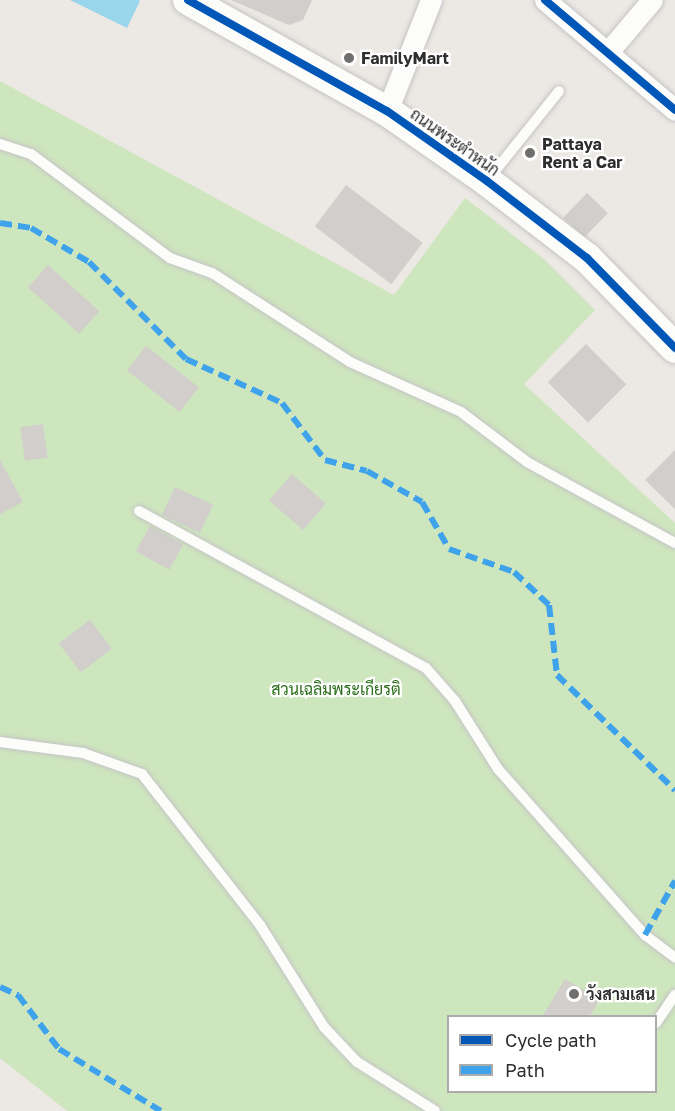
<!DOCTYPE html>
<html>
<head>
<meta charset="utf-8">
<style>
  body { margin:0 }
  #map { position:relative; width:675px; height:1111px; overflow:hidden; background:#ece8e4; font-family:"Golos Text",Sarabun,sans-serif }
  div>[style] { position:absolute }
  .green>* { inset:0; background:#cee6be }
  .water>* { inset:0; background:#99d6ec }
  .building>* { inset:0; background:#d1cecb; transform-origin:0 0 }
  .roads { filter:drop-shadow(0 0 2px #c5c4c5) drop-shadow(0 0 2px #c5c4c5) }
  .lane>* { height:10px; margin:-5px; padding:0 5px; transform-origin:5px; border-radius:5px; background:#fcfcfb }
  .street>* { height:21px; margin:-10.5px; padding:0 10.5px; transform-origin:10.5px; border-radius:10.5px; background:#fcfcfb }
  .secondary>* { height:30px; margin:-15px; padding:0 15px; transform-origin:15px; border-radius:15px; background:#fcfcfb }
  .quiet>* { height:6px; margin-top:-3px; transform-origin:0; background:repeating-linear-gradient(90deg,#3ea3eb 0 12px,transparent 0 18px) }
  .cycleway>* { height:8px; margin:-4px; padding:0 4px; transform-origin:4px; border-radius:4px; background:#0057b8 }
  .dots>* { width:16px; height:16px; translate:-50% -50%; box-sizing:border-box; border:3px solid #fff; border-radius:50% }
  span { translate:-50% -50%; white-space:nowrap; text-align:center; line-height:1.15; -webkit-text-stroke:4.5px #fff; paint-order:stroke }
  .poi-label { font-size:16px; color:#2e2e2e; font-weight:700 }
  .left { translate:0 -50%; text-align:left }
  .street-label { font-size:16px; color:#2e2e2e }
  .park-label { font-size:16px; color:#2c6e1b }
  .legend { position:absolute; left:447px; top:1015px; width:210px; height:78px; box-sizing:border-box; background:#fff; border:2px solid #ababab; margin:0; padding:8px 10px; list-style:none; font-size:18px; color:#2e2e2e }
  .legend li { display:flex; align-items:center; gap:12px; height:30px }
  .legend b { width:30px; border:2px solid #ababab }
</style>
</head>
<body>
<div id="map">
  <div class="green">
    <i style="clip-path:polygon(evenodd,0 81px,394px 295px,465px 198px,544px 259px,595px 310px,524px 384px,675px 523px,675px 1111px,67px 1111px,0 1058px,0 81px,448px 1016px,656px 1016px,656px 1092px,448px 1092px,448px 1016px)"></i>
  </div>
  <div class="water">
    <i style="clip-path:polygon(70px 0,138px 0,140px 1px,127px 28px)"></i>
  </div>
  <div class="building">
    <i style="clip-path:polygon(231px 0,312px 0,303px 20px,289px 25px)"></i>
    <i style="left:346px;top:185px;width:96px;height:52px;rotate:37deg"></i>
    <i style="left:587px;top:193px;width:29px;height:34px;rotate:44deg"></i>
    <i style="left:48px;top:265px;width:69px;height:30px;rotate:42deg"></i>
    <i style="left:586px;top:344px;width:57px;height:54px;rotate:45deg"></i>
    <i style="left:146px;top:346px;width:67px;height:31px;rotate:38deg"></i>
    <i style="left:43px;top:424px;width:34px;height:23px;rotate:82deg"></i>
    <i style="clip-path:polygon(675px 450px,675px 509px,645px 480px)"></i>
    <i style="clip-path:polygon(0 460px,23px 502px,0 514px)"></i>
    <i style="left:292px;top:474px;width:45px;height:35px;rotate:41deg"></i>
    <i style="left:175px;top:487px;width:42px;height:31px;rotate:25deg"></i>
    <i style="left:150px;top:526px;width:38px;height:29px;rotate:29deg"></i>
    <i style="left:90px;top:620px;width:36px;height:39px;rotate:53deg"></i>
    <i style="clip-path:polygon(565px 979px,600px 999px,589px 1017px,542px 1017px)"></i>
  </div>
  <div class="roads">
    <div class="lane">
      <i style="left:0;top:144px;width:33px;rotate:18deg"></i>
      <i style="left:31px;top:154px;width:174px;rotate:36.8deg"></i>
      <i style="left:170px;top:258px;width:45px;rotate:19.7deg"></i>
      <i style="left:212px;top:273px;width:164px;rotate:32.8deg"></i>
      <i style="left:350px;top:362px;width:122px;rotate:24.2deg"></i>
      <i style="left:461px;top:412px;width:83px;rotate:37.1deg"></i>
      <i style="left:527px;top:462px;width:169px;rotate:28.7deg"></i>
      <i style="left:487px;top:181px;width:115px;rotate:-51.3deg"></i>
      <i style="left:139px;top:511px;width:327px;rotate:28.7deg"></i>
      <i style="left:426px;top:668px;width:44px;rotate:48.7deg"></i>
      <i style="left:455px;top:701px;width:80px;rotate:57.7deg"></i>
      <i style="left:498px;top:769px;width:222px;rotate:48.5deg"></i>
      <i style="left:645px;top:935px;width:38px;rotate:37deg"></i>
      <i style="left:0;top:742px;width:84px;rotate:7.5deg"></i>
      <i style="left:83px;top:753px;width:63px;rotate:19.6deg"></i>
      <i style="left:142px;top:774px;width:192px;rotate:52deg"></i>
      <i style="left:260px;top:925px;width:120px;rotate:57.9deg"></i>
      <i style="left:324px;top:1027px;width:48px;rotate:46.7deg"></i>
      <i style="left:357px;top:1062px;width:92px;rotate:32.1deg"></i>
      <i style="left:656px;top:1023px;width:34px;rotate:-56deg"></i>
    </div>
    <div class="street">
      <i style="left:545px;top:0;width:170px;rotate:40.2deg"></i>
      <i style="left:608px;top:52px;width:68px;rotate:-49.8deg"></i>
      <i style="left:387px;top:111px;width:119px;rotate:-68.4deg"></i>
    </div>
    <div class="secondary">
      <i style="left:188px;top:0;width:228px;rotate:29.2deg"></i>
      <i style="left:387px;top:111px;width:122px;rotate:35deg"></i>
      <i style="left:487px;top:181px;width:126px;rotate:37.6deg"></i>
      <i style="left:587px;top:258px;width:126px;rotate:45.6deg"></i>
    </div>
  </div>
  <div class="quiet">
    <i style="left:0;top:223px;width:31px;rotate:9deg"></i>
    <i style="left:31px;top:228px;width:67px;rotate:30.4deg"></i>
    <i style="left:89px;top:262px;width:137px;rotate:45deg"></i>
    <i style="left:186px;top:359px;width:106px;rotate:24.6deg"></i>
    <i style="left:282px;top:403px;width:71px;rotate:53deg"></i>
    <i style="left:325px;top:460px;width:43px;rotate:14.7deg"></i>
    <i style="left:367px;top:471px;width:63px;rotate:29.4deg"></i>
    <i style="left:422px;top:502px;width:54px;rotate:60.1deg"></i>
    <i style="left:449px;top:549px;width:69px;rotate:19.5deg"></i>
    <i style="left:514px;top:572px;width:48px;rotate:43.3deg"></i>
    <i style="left:549px;top:605px;width:70px;rotate:83.5deg"></i>
    <i style="left:557px;top:675px;width:165px;rotate:44.3deg"></i>
    <i style="left:645px;top:935px;width:62px;rotate:-60.9deg"></i>
    <i style="left:0;top:987px;width:20px;rotate:24deg"></i>
    <i style="left:18px;top:995px;width:68px;rotate:52.8deg"></i>
    <i style="left:59px;top:1049px;width:119px;rotate:31.3deg"></i>
  </div>
  <div class="cycleway">
    <i style="left:188px;top:0;width:228px;rotate:29.2deg"></i>
    <i style="left:387px;top:111px;width:122px;rotate:35deg"></i>
    <i style="left:487px;top:181px;width:126px;rotate:37.6deg"></i>
    <i style="left:587px;top:258px;width:126px;rotate:45.6deg"></i>
    <i style="left:545px;top:0;width:170px;rotate:40.2deg"></i>
  </div>
  <div class="dots">
    <i style="left:349px;top:58px;background:#706f6e"></i>
    <i style="left:530px;top:153px;background:#706f6e"></i>
    <i style="left:574px;top:994px;background:#706f6e"></i>
  </div>
  <div class="poi-label">
    <span class="left" style="left:361px;top:58px">FamilyMart</span>
    <span class="left" style="left:542px;top:153px">Pattaya<br>Rent a Car</span>
    <span class="left" style="left:586px;top:994px">วังสามเสน</span>
  </div>
  <div class="street-label">
    <span style="left:455px;top:142px;rotate:35deg">ถนนพระตำหนัก</span>
  </div>
  <div class="park-label">
    <span style="left:336px;top:689px">สวนเฉลิมพระเกียรติ</span>
  </div>
  <ul class="legend">
  <li><b style="height:8px;background:#0057b8"></b>Cycle path</li>
  <li><b style="height:8px;background:#3ea3eb"></b>Path</li>
  </ul>
</div>
</body>
</html>
